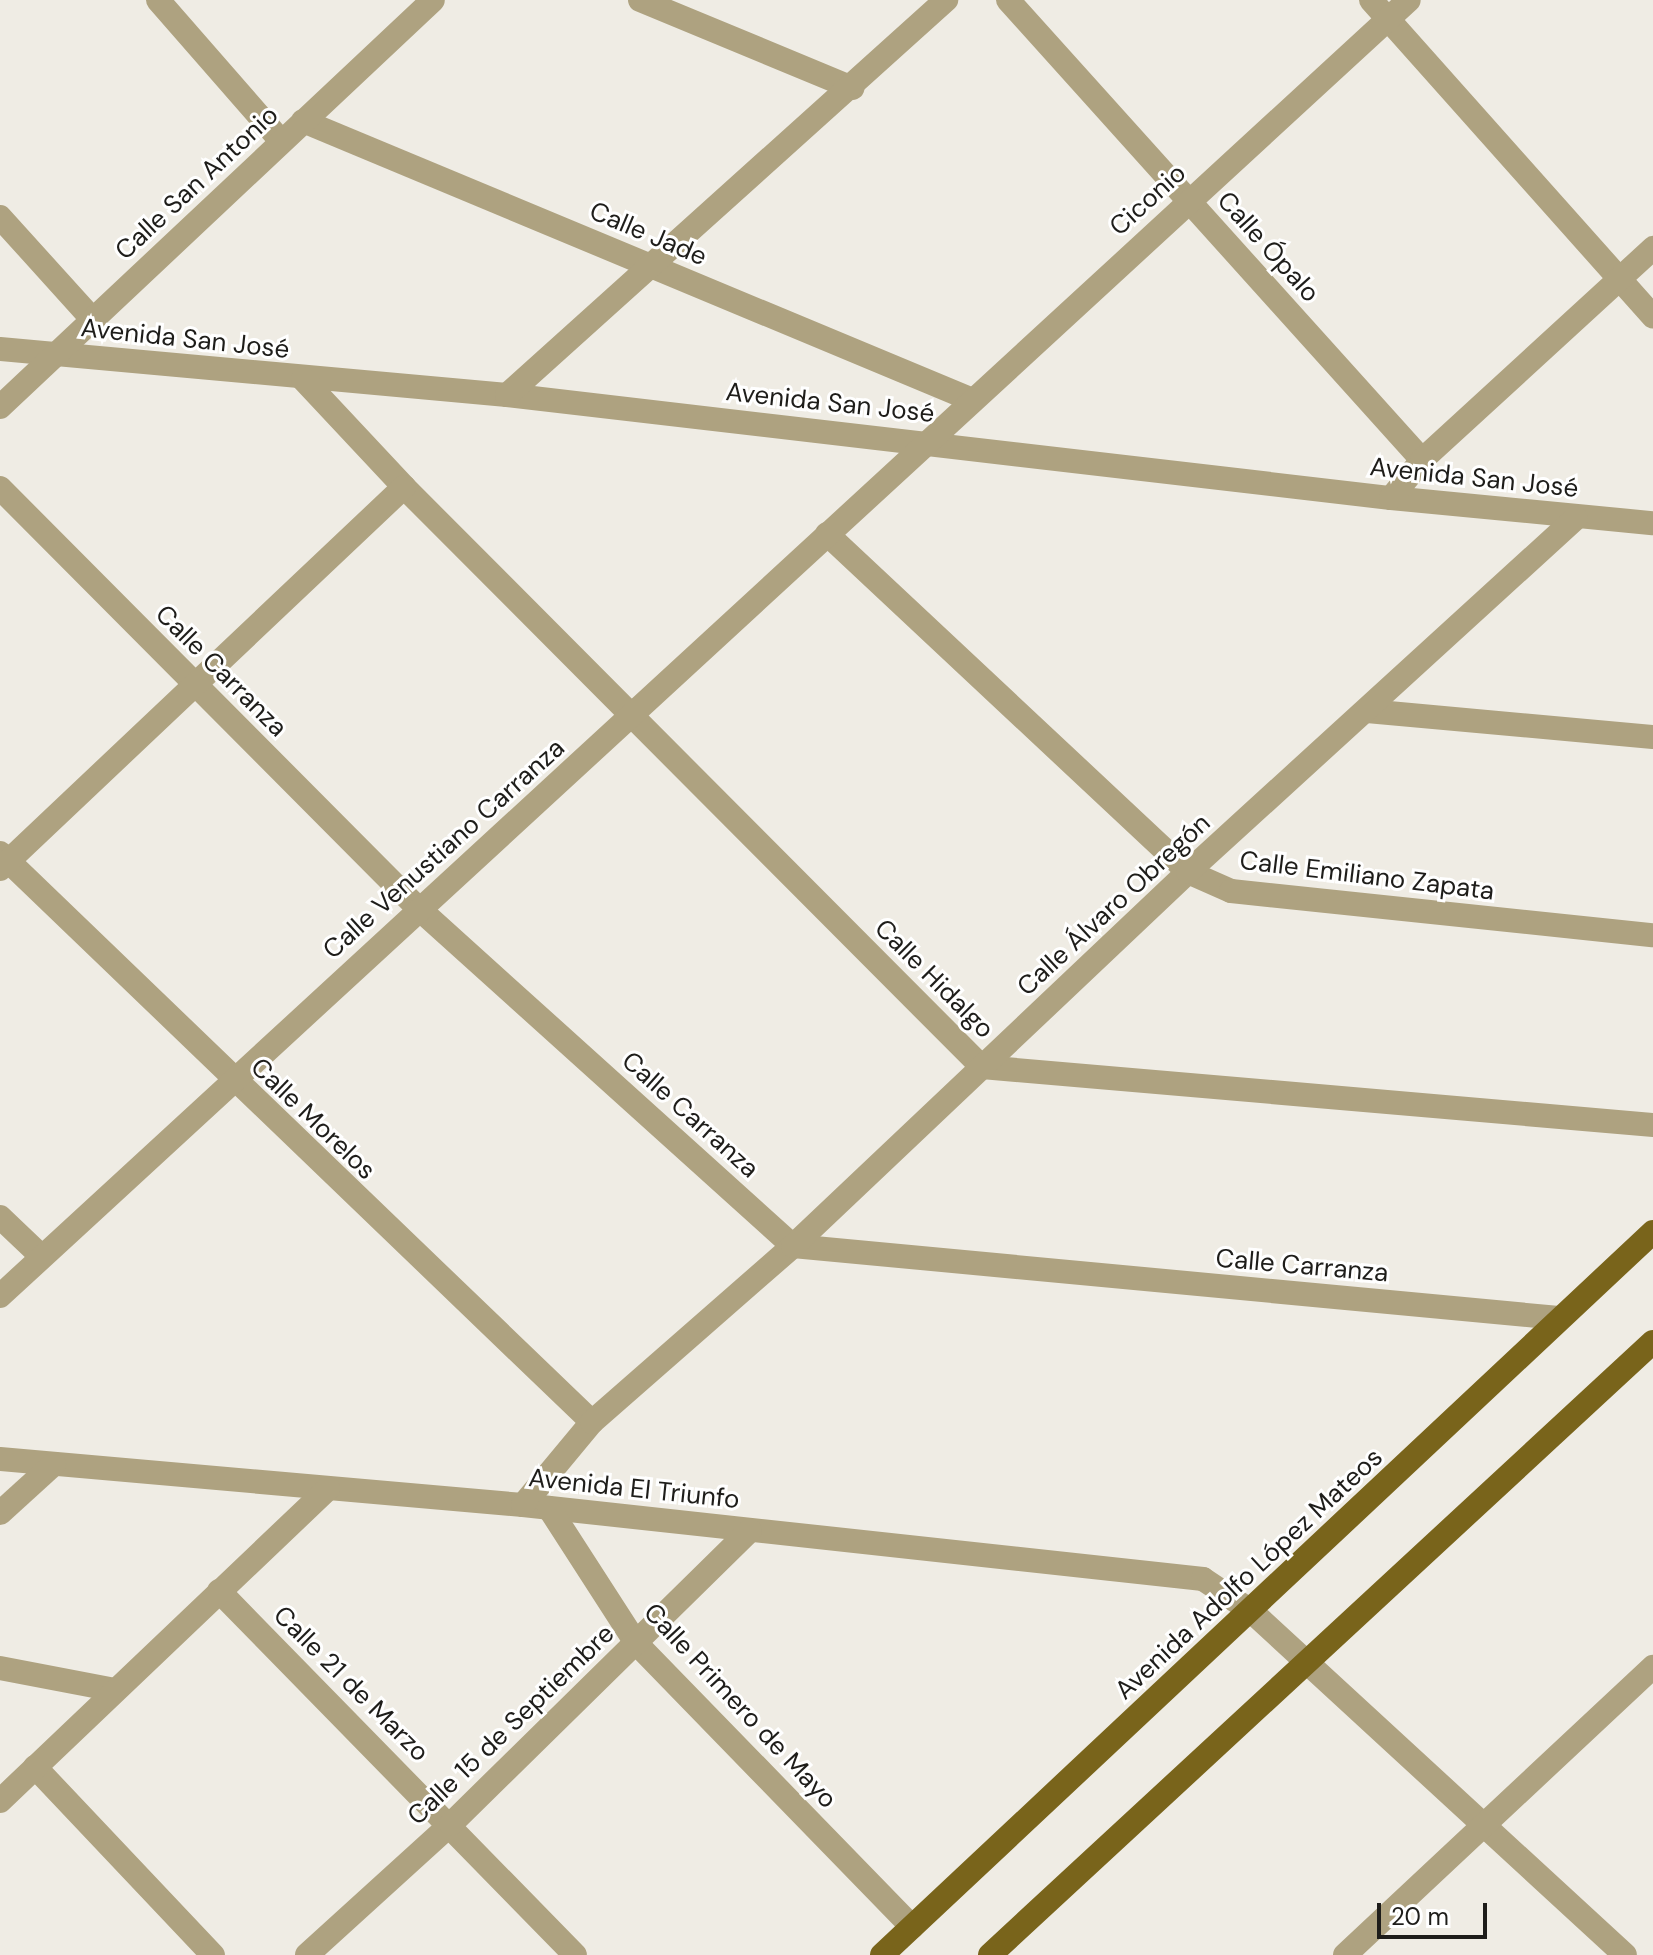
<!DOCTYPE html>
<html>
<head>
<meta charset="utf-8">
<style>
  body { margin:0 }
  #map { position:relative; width:1653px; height:1955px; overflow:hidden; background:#efece4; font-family:"DM Sans",sans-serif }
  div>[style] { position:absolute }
  .minor>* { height:24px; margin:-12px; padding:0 12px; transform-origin:12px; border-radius:12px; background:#aea280 }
  .major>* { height:24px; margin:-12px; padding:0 12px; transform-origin:12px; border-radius:12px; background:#79641b }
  span { translate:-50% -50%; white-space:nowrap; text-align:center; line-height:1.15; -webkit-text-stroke:6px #fff; paint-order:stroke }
  .street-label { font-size:26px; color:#1e1d1a }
  .scale { position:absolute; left:1377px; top:1903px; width:110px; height:36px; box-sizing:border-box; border:4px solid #1e1d1a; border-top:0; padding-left:10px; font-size:24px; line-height:28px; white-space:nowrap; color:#1e1d1a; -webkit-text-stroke:6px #fff; paint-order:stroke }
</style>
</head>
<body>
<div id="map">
  <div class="minor">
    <i style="left:158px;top:0;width:187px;rotate:48.9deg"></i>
    <i style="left:640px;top:0;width:230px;rotate:22.5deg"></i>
    <i style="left:1008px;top:0;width:619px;rotate:48.01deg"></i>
    <i style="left:1371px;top:0;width:424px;rotate:48.3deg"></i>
    <i style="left:303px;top:121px;width:723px;rotate:22.63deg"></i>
    <i style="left:0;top:217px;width:139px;rotate:47.9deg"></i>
    <i style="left:0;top:349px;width:509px;rotate:5.18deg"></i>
    <i style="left:507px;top:395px;width:890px;rotate:6.65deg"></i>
    <i style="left:1391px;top:498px;width:263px;rotate:5.5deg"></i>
    <i style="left:303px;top:379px;width:148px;rotate:46.9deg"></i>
    <i style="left:404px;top:487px;width:819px;rotate:45.1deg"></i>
    <i style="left:982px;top:1067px;width:674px;rotate:4.94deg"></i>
    <i style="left:507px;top:395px;width:591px;rotate:-41.98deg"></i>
    <i style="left:0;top:407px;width:594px;rotate:-43.23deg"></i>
    <i style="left:0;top:488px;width:591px;rotate:45.14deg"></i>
    <i style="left:417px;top:907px;width:506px;rotate:42.04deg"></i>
    <i style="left:793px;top:1246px;width:769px;rotate:5.37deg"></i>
    <i style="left:1391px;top:498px;width:49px;rotate:-50.8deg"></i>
    <i style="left:1422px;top:460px;width:314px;rotate:-42.5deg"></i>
    <i style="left:827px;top:534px;width:495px;rotate:43.1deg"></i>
    <i style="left:1188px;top:872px;width:47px;rotate:23.8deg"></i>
    <i style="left:1231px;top:891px;width:424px;rotate:6deg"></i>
    <i style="left:1367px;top:711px;width:287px;rotate:5.2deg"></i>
    <i style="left:0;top:853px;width:821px;rotate:43.87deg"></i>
    <i style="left:0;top:869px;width:556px;rotate:-43.4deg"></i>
    <i style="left:0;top:1217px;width:55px;rotate:43.5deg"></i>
    <i style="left:0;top:1296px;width:1914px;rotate:-42.61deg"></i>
    <i style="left:0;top:1459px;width:525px;rotate:5.03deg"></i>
    <i style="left:523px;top:1505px;width:684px;rotate:6.21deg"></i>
    <i style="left:1203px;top:1579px;width:58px;rotate:33.7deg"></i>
    <i style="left:1251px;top:1611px;width:508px;rotate:42.61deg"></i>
    <i style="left:523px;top:1505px;width:108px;rotate:-50.3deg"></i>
    <i style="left:592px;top:1422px;width:267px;rotate:-41.2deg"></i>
    <i style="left:793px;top:1246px;width:544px;rotate:-43.44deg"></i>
    <i style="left:1188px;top:872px;width:525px;rotate:-42.38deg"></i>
    <i style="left:549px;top:1508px;width:161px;rotate:57.2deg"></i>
    <i style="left:636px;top:1643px;width:396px;rotate:45.8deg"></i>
    <i style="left:0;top:1513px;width:73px;rotate:-42.2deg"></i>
    <i style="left:219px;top:1591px;width:509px;rotate:45.64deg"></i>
    <i style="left:0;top:1668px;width:117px;rotate:10.8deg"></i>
    <i style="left:35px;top:1767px;width:259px;rotate:46.6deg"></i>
    <i style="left:0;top:1801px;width:453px;rotate:-43.6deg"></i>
    <i style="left:307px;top:1955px;width:195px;rotate:-42.3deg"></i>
    <i style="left:451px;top:1824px;width:419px;rotate:-44.5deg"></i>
    <i style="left:1345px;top:1955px;width:422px;rotate:-43.1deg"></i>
  </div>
  <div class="major">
    <i style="left:882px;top:1955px;width:1057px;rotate:-43.16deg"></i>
    <i style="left:990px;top:1955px;width:903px;rotate:-42.76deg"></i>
  </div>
  <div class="street-label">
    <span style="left:197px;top:183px;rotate:-43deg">Calle San Antonio</span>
    <span style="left:1148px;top:200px;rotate:-42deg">Ciconio</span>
    <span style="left:648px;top:234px;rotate:23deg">Calle Jade</span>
    <span style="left:1268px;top:247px;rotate:48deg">Calle Ópalo</span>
    <span style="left:185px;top:339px;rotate:6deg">Avenida San José</span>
    <span style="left:830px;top:403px;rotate:6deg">Avenida San José</span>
    <span style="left:1474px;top:478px;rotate:6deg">Avenida San José</span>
    <span style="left:221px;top:671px;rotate:45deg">Calle Carranza</span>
    <span style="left:444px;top:849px;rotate:-42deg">Calle Venustiano Carranza</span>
    <span style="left:1367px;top:876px;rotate:7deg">Calle Emiliano Zapata</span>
    <span style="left:1114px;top:905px;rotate:-43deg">Calle Álvaro Obregón</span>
    <span style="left:934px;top:979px;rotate:45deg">Calle Hidalgo</span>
    <span style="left:690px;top:1115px;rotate:42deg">Calle Carranza</span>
    <span style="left:313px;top:1119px;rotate:44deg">Calle Morelos</span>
    <span style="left:1302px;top:1266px;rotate:5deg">Calle Carranza</span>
    <span style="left:634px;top:1489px;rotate:6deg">Avenida El Triunfo</span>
    <span style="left:1249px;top:1574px;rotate:-43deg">Avenida Adolfo López Mateos</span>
    <span style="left:351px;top:1684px;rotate:45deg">Calle 21 de Marzo</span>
    <span style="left:740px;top:1706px;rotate:47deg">Calle Primero de Mayo</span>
    <span style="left:511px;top:1725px;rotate:-44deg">Calle 15 de Septiembre</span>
  </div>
  <div class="scale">20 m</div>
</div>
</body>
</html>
